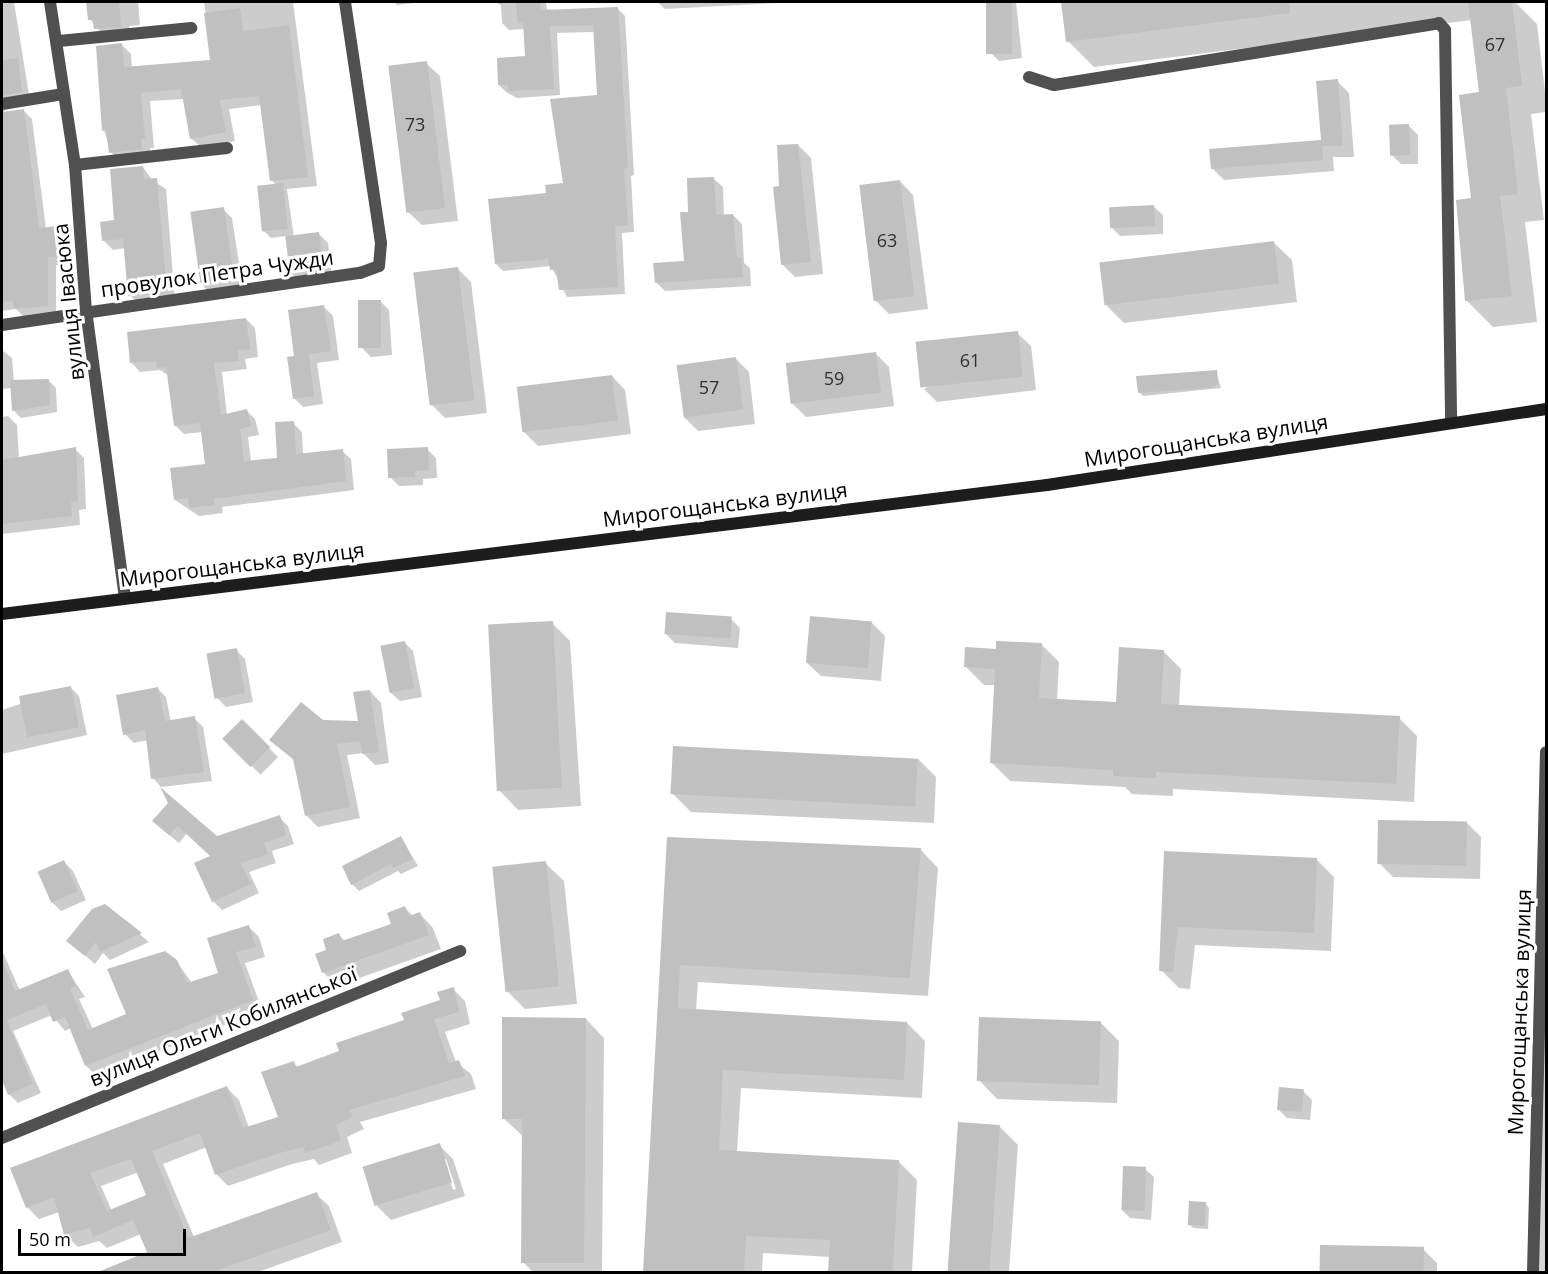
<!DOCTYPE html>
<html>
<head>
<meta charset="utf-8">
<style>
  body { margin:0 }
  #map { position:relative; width:1548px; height:1274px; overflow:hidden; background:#fff; font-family:"Open Sans",sans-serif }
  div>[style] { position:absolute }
  .green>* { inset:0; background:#d7d7d7 }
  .shadow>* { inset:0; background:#0003; transform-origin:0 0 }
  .building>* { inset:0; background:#c0c0c0; transform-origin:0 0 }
  .street>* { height:12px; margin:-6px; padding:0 6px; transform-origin:6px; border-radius:6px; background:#505050 }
  .secondary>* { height:12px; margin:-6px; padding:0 6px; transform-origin:6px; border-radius:6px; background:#1d1d1d }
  span { translate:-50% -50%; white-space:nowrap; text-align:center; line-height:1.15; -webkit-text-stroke:6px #fff; paint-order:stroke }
  .number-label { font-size:18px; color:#303030 }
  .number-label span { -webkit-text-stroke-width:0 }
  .street-label { font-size:21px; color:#000 }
  .frame { position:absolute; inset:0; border:3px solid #000; pointer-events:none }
  .scale { position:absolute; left:18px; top:1229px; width:168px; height:27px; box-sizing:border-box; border:3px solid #000; border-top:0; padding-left:8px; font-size:18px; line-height:21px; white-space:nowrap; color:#000; -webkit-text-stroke:4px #fff; paint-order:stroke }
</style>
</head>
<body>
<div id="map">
  <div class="green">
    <i style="clip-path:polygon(1546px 752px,1546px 1272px,1533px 1272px)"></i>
  </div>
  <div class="shadow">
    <i style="clip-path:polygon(2px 2px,14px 2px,30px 101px,9px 104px,3px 113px,23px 110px,32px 119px,46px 229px,57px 228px,65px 236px,68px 264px,56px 265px,56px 315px,24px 317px,16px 309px,2px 311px)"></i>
    <i style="clip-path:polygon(87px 2px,141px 2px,138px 2px,140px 25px,129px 26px,130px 35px,105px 38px,90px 19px)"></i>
    <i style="clip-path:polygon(204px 2px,293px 2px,317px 186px,287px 189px,294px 237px,319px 234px,328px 243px,332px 278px,300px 282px,291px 273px,286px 236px,271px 238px,264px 231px,276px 185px,272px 180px,262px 105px,229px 109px,235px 141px,201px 147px,191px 138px,184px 99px,150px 101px,154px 148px,150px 148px,150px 158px,120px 161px,111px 152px,104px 130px,122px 45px,131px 54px,132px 68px,212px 61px)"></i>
    <i style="clip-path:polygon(394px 2px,422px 2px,397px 5px)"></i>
    <i style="clip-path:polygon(495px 2px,546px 2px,547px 11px,617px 8px,625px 16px,634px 175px,631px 176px,634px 232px,622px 233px,625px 294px,567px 297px,551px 266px,503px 271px,496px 264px,547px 194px,564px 184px,598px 96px,594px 32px,557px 33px,560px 95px,517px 98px,506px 92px,499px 85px,527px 58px,525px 29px,509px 30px,502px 23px,501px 5px)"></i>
    <i style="clip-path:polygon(657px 2px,776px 2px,776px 3px,665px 9px)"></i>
    <i style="clip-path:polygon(987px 2px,1016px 2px,1022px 58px,999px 61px,991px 53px)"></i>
    <i style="clip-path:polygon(1063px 2px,1515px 2px,1537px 24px,1546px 100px,1546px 112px,1531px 114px,1544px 220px,1525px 222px,1537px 322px,1493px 327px,1467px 301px,1481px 93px,1472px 20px,1094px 67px,1068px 41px)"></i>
    <i style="clip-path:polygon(426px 63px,440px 76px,458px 221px,422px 225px,408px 212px)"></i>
    <i style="clip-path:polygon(1337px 81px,1349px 93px,1354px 157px,1333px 157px,1334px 171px,1224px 180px,1212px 168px,1322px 141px)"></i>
    <i style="clip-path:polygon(1409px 126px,1418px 135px,1418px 164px,1401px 164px,1392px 155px)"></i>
    <i style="clip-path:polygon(798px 145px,811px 158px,823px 274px,795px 277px,782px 264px,781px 188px)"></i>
    <i style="clip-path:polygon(143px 167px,152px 180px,166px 189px,175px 301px,139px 304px,130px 295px,126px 248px,113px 250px,104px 241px)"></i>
    <i style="clip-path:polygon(714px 179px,723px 187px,724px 216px,733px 215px,742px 224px,744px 263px,750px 268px,751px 286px,665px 291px,656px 282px,686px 263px)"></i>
    <i style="clip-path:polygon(900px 181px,913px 195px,928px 309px,889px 314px,875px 300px)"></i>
    <i style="clip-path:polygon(1154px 207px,1163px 215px,1163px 234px,1120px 236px,1111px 227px)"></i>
    <i style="clip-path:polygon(223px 209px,232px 218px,243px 289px,210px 293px,201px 284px)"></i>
    <i style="clip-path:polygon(1273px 242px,1292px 260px,1297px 302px,1124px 323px,1106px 305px)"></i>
    <i style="clip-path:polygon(457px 268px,471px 282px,487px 413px,445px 418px,432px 405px)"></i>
    <i style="clip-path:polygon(380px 301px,389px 310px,392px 355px,371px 357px,362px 348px)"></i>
    <i style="clip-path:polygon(324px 307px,333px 316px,339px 360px,317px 363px,323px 404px,303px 407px,294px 398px,296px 358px)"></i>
    <i style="clip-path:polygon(246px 319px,255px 328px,258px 357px,245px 359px,247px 369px,222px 372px,227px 415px,247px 411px,255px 419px,259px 435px,248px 437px,251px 462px,278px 459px,293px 423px,302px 432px,303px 455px,342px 451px,351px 459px,354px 490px,222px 507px,223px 513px,199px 516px,175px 500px,207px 466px,203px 432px,184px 434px,175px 425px,169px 376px,160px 370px,140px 372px,132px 363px)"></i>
    <i style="clip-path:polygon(1017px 333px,1031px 346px,1036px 390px,937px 402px,924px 389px)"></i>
    <i style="clip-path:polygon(2px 350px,12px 358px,14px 382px,48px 380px,56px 388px,57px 412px,21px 418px,13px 410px,12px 388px,2px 389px)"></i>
    <i style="clip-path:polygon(876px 354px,889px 367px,894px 406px,806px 417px,792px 403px)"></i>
    <i style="clip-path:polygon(735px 358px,749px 372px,755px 424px,698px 431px,684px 417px)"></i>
    <i style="clip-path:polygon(1216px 372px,1221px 388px,1143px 396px,1139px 392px)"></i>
    <i style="clip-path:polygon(612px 376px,625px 390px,631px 434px,538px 446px,524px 432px)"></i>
    <i style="clip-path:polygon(8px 416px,17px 425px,19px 458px,75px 449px,84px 458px,86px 509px,79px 510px,80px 525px,2px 534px,2px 417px)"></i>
    <i style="clip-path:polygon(427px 449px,436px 458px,437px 478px,423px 479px,423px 485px,399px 486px,390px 477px)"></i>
    <i style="clip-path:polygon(731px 619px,740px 628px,738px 648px,675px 643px,666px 634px)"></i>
    <i style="clip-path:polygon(871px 622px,885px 636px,881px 681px,821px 676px,807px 663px)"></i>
    <i style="clip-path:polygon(552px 623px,570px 641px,581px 806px,518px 810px,500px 791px)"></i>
    <i style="clip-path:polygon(404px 642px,413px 651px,422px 697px,400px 701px,391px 693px)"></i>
    <i style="clip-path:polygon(1041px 644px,1059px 662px,1057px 700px,1117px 703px,1163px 651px,1181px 669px,1179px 707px,1399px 718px,1417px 736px,1414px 802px,1173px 789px,1173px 796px,1132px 794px,1125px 787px,1010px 781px,992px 763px,996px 685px,984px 685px,966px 667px,997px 650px)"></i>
    <i style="clip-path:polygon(236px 650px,245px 659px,253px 702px,226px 707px,217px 698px)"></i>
    <i style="clip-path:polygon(70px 687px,79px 696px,87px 735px,2px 754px,2px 710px)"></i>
    <i style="clip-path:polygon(157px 688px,166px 697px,171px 722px,194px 718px,203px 727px,212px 781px,161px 787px,153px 778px,148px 740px,134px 743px,125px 734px)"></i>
    <i style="clip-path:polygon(370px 691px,381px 703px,389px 763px,375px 765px,363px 753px,347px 755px,360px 818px,318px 827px,306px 815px,295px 761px,271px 740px,322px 722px,359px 723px)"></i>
    <i style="left:242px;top:721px;width:51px;height:25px;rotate:45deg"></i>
    <i style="clip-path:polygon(918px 759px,936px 777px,934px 823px,691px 812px,673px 794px)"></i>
    <i style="clip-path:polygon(169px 803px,217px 838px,279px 817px,288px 826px,294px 844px,272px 851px,276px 863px,249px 872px,259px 893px,222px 910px,213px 901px,213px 856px,187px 833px,179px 843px,163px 830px)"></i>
    <i style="clip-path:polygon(1467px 823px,1481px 837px,1480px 879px,1393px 877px,1379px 863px)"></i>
    <i style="clip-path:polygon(401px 838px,418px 866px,401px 874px,398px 871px,359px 891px,352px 884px)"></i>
    <i style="clip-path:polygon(668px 838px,920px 849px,938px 868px,928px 996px,698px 982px,696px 1011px,907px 1023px,925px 1041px,922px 1098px,741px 1088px,737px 1152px,899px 1162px,917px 1180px,912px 1272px,830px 1272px,830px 1257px,763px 1253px,762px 1272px,644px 1272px)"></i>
    <i style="clip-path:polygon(1165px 853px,1316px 859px,1334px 877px,1331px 951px,1195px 945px,1190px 989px,1179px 988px,1161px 970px)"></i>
    <i style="clip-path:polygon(64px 862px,73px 871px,86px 900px,61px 911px,52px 902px)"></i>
    <i style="clip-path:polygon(545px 863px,564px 881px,577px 1004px,525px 1009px,507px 991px)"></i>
    <i style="clip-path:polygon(105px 905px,149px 942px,110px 960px,103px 953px,95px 964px,68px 941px)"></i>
    <i style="clip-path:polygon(405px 908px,413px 916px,420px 914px,433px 928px,441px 949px,337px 986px,324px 973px,317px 955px,328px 951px,339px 935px,346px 942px,393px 925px)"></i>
    <i style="clip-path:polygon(249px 927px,259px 937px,265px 957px,245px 963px,262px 1010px,97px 1076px,86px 1066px,71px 1028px,65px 1031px,52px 1015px,13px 1031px,41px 1093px,18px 1103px,9px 1094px,2px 1076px,2px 950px,20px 991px,68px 971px,85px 997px,79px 999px,93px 1029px,128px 1015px,176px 961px,192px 983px,220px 974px)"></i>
    <i style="clip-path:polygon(evenodd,453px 989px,465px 1001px,470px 1024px,445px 1032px,456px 1062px,471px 1074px,476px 1089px,360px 1122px,364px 1129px,347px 1137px,352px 1153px,319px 1165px,314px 1159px,292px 1164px,228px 1186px,216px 1174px,207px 1147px,163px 1164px,194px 1237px,316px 1194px,329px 1206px,342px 1242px,258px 1272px,106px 1272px,105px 1269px,149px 1253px,141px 1234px,107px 1248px,99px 1241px,78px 1247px,65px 1235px,59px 1212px,39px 1219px,27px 1207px,226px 1087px,239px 1100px,249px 1128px,280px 1118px,293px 1063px,298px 1067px,341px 1052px,442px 1001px,453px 989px,139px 1172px,148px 1196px,112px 1211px,101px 1186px,139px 1172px)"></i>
    <i style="clip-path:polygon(586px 1019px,604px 1038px,602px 1272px,533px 1272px,523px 1262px,524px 1137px,503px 1118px)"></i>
    <i style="clip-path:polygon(1101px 1023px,1119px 1041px,1117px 1103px,997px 1099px,979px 1080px)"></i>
    <i style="clip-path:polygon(1303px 1091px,1312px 1100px,1310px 1120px,1287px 1118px,1278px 1109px)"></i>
    <i style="clip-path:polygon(960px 1124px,1000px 1127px,1018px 1145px,1009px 1272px,950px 1272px)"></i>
    <i style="clip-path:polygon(evenodd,439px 1145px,453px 1159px,465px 1196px,391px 1220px,377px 1206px,439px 1145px,443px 1159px,446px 1159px,456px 1189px,453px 1190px,443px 1159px)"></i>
    <i style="clip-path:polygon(1145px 1169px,1154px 1177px,1151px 1220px,1130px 1218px,1121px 1209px)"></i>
    <i style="clip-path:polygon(1205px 1203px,1209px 1208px,1208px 1229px,1193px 1228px,1189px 1224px)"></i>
    <i style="clip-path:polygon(1322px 1246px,1423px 1249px,1437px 1263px,1437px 1272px,1321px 1272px)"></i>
  </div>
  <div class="building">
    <i style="clip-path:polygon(86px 2px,119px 2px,121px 27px,94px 29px,93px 20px,88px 20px)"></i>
    <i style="clip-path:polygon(516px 2px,540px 2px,541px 10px,618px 7px,628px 168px,624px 169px,628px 225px,615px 226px,618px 287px,559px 290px,556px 269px,550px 270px,548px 259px,495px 264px,488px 199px,546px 193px,545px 185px,563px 183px,550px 99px,597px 95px,593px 25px,550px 26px,554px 89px,508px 91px,508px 85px,498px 85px,497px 58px,525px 56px,523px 22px,518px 23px)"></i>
    <i style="left:986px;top:2px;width:26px;height:52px"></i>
    <i style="clip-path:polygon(1061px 2px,1289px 2px,1290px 13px,1066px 42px)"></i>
    <i style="clip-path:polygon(1468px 2px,1512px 2px,1522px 86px,1506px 88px,1518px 194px,1500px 196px,1512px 296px,1465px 301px,1456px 200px,1471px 198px,1459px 95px,1479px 92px)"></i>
    <i style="clip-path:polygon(240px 8px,243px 31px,289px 25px,308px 177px,270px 181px,259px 96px,220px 100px,226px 132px,190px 139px,181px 89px,141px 93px,145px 139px,141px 139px,142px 149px,109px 153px,106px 130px,102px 131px,96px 46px,122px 43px,124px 67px,210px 60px,204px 13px)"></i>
    <i style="clip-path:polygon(18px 58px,22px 92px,2px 96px,2px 60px)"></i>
    <i style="left:427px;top:61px;width:148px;height:39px;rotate:83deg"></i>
    <i style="clip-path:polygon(1338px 79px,1343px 146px,1322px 146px,1323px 160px,1211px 169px,1209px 149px,1321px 140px,1316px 81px)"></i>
    <i style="clip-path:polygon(24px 109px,39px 228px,57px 226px,60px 256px,48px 257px,48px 306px,14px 309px,13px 301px,3px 302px,2px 280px,2px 112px)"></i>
    <i style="left:1409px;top:124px;width:31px;height:20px;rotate:88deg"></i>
    <i style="clip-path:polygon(798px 144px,811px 262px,781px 265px,773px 187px,779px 186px,777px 145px)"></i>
    <i style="clip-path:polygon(143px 166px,144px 179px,157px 178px,167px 293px,128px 296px,123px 239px,102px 241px,100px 222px,114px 220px,110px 169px)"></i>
    <i style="clip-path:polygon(714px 177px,716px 215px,733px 214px,737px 258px,742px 258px,743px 277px,655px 283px,653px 263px,684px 261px,680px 212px,688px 212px,687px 178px)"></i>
    <i style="left:900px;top:180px;width:117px;height:41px;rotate:83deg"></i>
    <i style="left:283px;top:183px;width:46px;height:26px;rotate:84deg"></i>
    <i style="left:1154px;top:205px;width:21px;height:45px;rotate:87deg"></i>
    <i style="left:224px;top:207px;width:75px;height:34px;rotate:82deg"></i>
    <i style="left:319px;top:232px;width:38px;height:34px;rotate:83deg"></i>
    <i style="left:1274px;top:241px;width:43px;height:176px;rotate:83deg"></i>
    <i style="left:458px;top:267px;width:134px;height:45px;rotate:83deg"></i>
    <i style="left:358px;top:300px;width:23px;height:48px"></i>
    <i style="clip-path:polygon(324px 305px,331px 351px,309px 354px,314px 396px,293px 399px,287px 357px,294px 356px,288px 310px)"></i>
    <i style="clip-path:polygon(246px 318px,250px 349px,238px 350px,239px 361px,214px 363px,221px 415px,247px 409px,251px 426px,240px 429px,244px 461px,277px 458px,275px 422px,294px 421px,296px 454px,343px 449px,346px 481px,214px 499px,215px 505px,189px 508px,188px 498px,174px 500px,170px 468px,205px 464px,200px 423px,174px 426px,166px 367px,157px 368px,156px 361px,130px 363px,127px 332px)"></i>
    <i style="left:1018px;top:331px;width:46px;height:103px;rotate:84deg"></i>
    <i style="left:876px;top:352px;width:41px;height:91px;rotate:83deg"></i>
    <i style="left:736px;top:357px;width:53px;height:60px;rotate:82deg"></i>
    <i style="clip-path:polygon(1217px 370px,1218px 384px,1209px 388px,1138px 393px,1136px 376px)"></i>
    <i style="left:612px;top:375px;width:46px;height:96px;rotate:83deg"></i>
    <i style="clip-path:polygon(49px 379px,50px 405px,12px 411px,10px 380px)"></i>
    <i style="clip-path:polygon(76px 447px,78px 501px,71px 502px,72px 516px,2px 524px,2px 460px)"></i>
    <i style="clip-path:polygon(428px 447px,429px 470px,415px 471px,415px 477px,388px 478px,387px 449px)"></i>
    <i style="left:666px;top:612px;width:66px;height:22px;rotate:4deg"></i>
    <i style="left:810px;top:616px;width:62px;height:47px;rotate:5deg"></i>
    <i style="left:553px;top:621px;width:167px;height:65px;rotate:87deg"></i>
    <i style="left:405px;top:641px;width:48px;height:25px;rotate:79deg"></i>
    <i style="clip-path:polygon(996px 641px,1042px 643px,1039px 698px,1116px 702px,1119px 647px,1164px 650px,1161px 704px,1400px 716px,1396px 784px,1156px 772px,1156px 778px,1113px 776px,1113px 770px,990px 763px,995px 669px,964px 667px,965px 647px,996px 649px)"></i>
    <i style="left:237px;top:648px;width:46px;height:31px;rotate:80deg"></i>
    <i style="left:71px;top:686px;width:42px;height:53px;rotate:79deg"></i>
    <i style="clip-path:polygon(158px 687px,165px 721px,195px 716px,204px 772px,151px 779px,145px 730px,123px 735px,116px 695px)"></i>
    <i style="clip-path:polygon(370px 690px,379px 752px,362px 754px,360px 741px,337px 744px,350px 807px,305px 816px,293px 759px,269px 740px,301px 702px,323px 720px,358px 721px,353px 692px)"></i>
    <i style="left:242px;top:719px;width:40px;height:28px;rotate:45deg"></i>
    <i style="left:673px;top:746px;width:245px;height:48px;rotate:3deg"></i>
    <i style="clip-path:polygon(160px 787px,217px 836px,280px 815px,286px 835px,264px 843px,268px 854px,241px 863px,251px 884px,212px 902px,194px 863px,210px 856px,178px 826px,169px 835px,152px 821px,168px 803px)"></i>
    <i style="left:1378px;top:820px;width:89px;height:44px;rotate:1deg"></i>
    <i style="clip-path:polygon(401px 836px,413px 859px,393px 868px,391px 864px,351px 885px,342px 866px)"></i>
    <i style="clip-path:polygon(667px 837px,921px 848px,910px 978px,680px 965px,678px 1008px,907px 1022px,904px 1080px,723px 1070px,719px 1150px,899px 1160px,893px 1272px,828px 1272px,830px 1240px,746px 1236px,744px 1272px,643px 1272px)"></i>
    <i style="clip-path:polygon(1164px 851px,1317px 858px,1314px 933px,1178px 927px,1173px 972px,1159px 971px)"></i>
    <i style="left:64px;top:860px;width:34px;height:29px;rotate:66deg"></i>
    <i style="left:546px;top:861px;width:126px;height:54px;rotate:84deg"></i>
    <i style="clip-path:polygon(105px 904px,142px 933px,100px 952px,96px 942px,85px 956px,66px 941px,92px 909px)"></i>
    <i style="clip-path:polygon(405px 906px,409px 916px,420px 912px,429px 935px,322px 973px,315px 954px,326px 950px,323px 939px,339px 933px,342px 941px,391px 924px,387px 913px)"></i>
    <i style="clip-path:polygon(249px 925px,256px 947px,236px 952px,253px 1000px,85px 1066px,65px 1017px,53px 1022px,46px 1004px,7px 1020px,33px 1084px,8px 1095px,2px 1080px,2px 959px,15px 991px,68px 969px,76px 986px,70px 989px,88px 1030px,126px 1014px,107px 969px,165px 951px,177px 960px,187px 983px,218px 973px,207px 938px)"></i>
    <i style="clip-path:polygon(evenodd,454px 987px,459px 1012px,434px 1019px,449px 1063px,459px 1060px,465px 1076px,349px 1110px,353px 1117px,336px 1125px,341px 1141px,305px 1153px,303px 1147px,280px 1153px,215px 1175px,200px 1133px,152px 1151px,188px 1238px,317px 1192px,331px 1230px,212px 1272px,98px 1272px,147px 1252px,133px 1220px,93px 1237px,90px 1228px,64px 1235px,54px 1197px,26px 1208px,10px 1168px,227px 1086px,243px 1128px,278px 1117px,261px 1072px,294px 1061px,296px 1067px,339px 1051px,336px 1043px,404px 1020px,401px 1013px,440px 1000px,437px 992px,454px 987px,131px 1159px,146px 1195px,107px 1211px,90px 1173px,131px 1159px)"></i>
    <i style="clip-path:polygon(502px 1017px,586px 1018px,584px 1263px,521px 1263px,522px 1119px,502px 1119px)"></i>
    <i style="left:979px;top:1017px;width:122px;height:64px;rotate:2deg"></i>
    <i style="left:1279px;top:1087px;width:25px;height:23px;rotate:5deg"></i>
    <i style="left:958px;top:1122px;width:42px;height:150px;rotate:4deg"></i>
    <i style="left:440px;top:1143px;width:41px;height:81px;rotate:73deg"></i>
    <i style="left:1123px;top:1166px;width:23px;height:44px;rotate:2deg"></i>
    <i style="left:1189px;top:1201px;width:17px;height:24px;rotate:3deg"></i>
    <i style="left:1320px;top:1245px;width:104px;height:27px;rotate:1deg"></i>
  </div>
  <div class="street">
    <i style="left:50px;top:2px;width:165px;rotate:81.3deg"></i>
    <i style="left:75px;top:165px;width:145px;rotate:85.7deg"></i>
    <i style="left:86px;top:310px;width:291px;rotate:82.3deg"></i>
    <i style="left:59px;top:41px;width:133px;rotate:-5.6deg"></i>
    <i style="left:1029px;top:77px;width:26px;rotate:18deg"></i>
    <i style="left:1054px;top:85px;width:390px;rotate:-9.1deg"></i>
    <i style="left:1439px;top:23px;width:9px;rotate:49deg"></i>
    <i style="left:1445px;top:30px;width:392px;rotate:89.1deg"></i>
    <i style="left:2px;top:104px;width:62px;rotate:-9.3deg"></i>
    <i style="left:75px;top:165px;width:153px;rotate:-6.4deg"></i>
    <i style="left:2px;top:325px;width:362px;rotate:-8.3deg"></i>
    <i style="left:360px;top:273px;width:20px;rotate:-20deg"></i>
    <i style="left:379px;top:266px;width:23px;rotate:-85deg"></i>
    <i style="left:381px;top:243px;width:244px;rotate:-98.5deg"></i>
    <i style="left:2px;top:1138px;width:495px;rotate:-22.2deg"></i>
    <i style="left:1533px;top:1272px;width:520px;rotate:-88.57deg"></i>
  </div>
  <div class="secondary">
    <i style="left:2px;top:614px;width:1053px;rotate:-7.04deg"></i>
    <i style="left:1047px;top:485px;width:505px;rotate:-8.66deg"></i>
  </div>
  <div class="number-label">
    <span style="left:1495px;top:44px">67</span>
    <span style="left:415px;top:124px">73</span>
    <span style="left:887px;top:240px">63</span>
    <span style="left:970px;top:360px">61</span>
    <span style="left:834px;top:378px">59</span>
    <span style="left:709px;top:387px">57</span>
  </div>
  <div class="street-label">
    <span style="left:217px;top:273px;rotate:-8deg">провулок Петра Чужди</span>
    <span style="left:68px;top:302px;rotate:-96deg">вулиця Івасюка</span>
    <span style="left:1206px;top:440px;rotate:-9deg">Мирогощанська вулиця</span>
    <span style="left:725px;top:504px;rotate:-7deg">Мирогощанська вулиця</span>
    <span style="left:242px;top:564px;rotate:-7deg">Мирогощанська вулиця</span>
    <span style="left:1519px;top:1012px;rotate:-88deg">Мирогощанська вулиця</span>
    <span style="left:223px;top:1026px;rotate:-22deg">вулиця Ольги Кобилянської</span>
  </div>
  <div class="frame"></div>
  <div class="scale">50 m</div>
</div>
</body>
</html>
